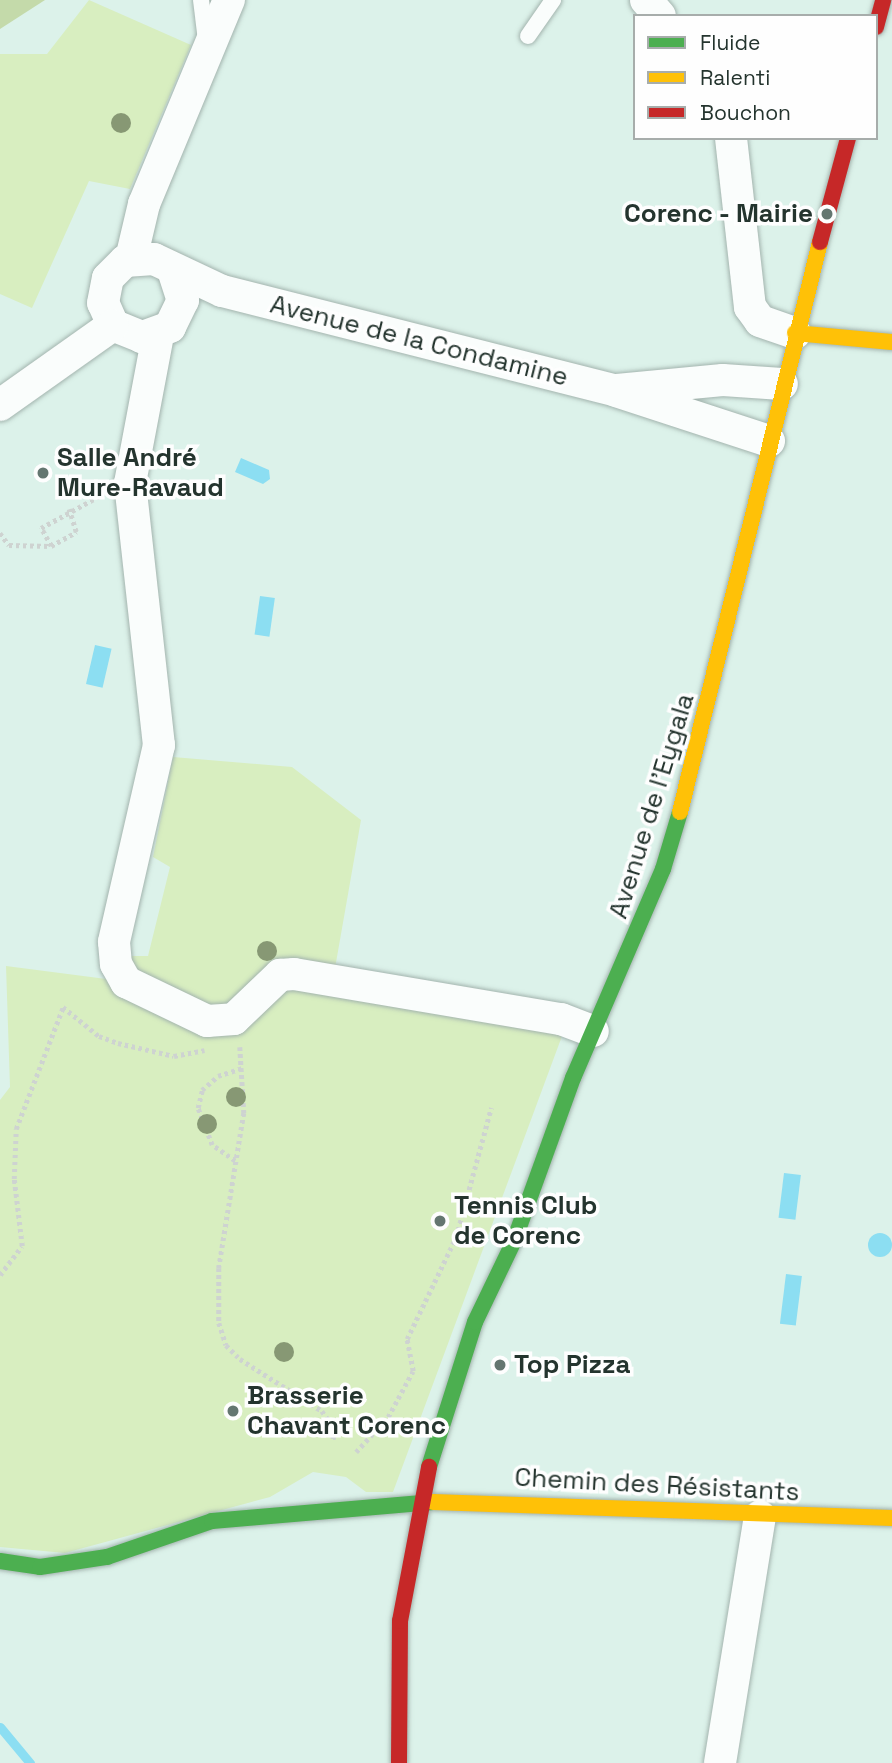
<!DOCTYPE html>
<html>
<head>
<meta charset="utf-8">
<style>
  body { margin:0 }
  #map { position:relative; width:892px; height:1763px; overflow:hidden; background:#dcf2ea; font-family:"Space Grotesk",sans-serif }
  div>[style] { position:absolute }
  .green>* { inset:0; background:#d8eec0 }
  .forest>* { inset:0; background:#c4daaa }
  .water>* { inset:0; background:#8cdef2; transform-origin:0 0 }
  .round { border-radius:50% }
  .stream>* { height:9px; margin:-4.5px; padding:0 4.5px; transform-origin:4.5px; border-radius:4.5px; background:#8cdef2 }
  .path>* { height:4.5px; margin-top:-2.25px; transform-origin:0; background:repeating-linear-gradient(90deg,#ced3d1 0 3.5px,transparent 0 7px) }
  .roads { filter:drop-shadow(0 0 2px #a3b4ae) drop-shadow(0 0 2px #a3b4ae) }
  .lane>* { height:16px; margin:-8px; padding:0 8px; transform-origin:8px; border-radius:8px; background:#fafdfc }
  .street>* { height:32px; margin:-16px; padding:0 16px; transform-origin:16px; border-radius:16px; background:#fafdfc }
  .fast>* { height:16px; margin:-8px; padding:0 8px; transform-origin:8px; border-radius:8px; background:#4caf50 }
  .slow>* { height:16px; margin:-8px; padding:0 8px; transform-origin:8px; border-radius:8px; background:#ffc107 }
  .jam>* { height:16px; margin:-8px; padding:0 8px; transform-origin:8px; border-radius:8px; background:#c62828 }
  .trees>* { width:20px; height:20px; margin:-10px; border-radius:50%; background:#879874 }
  .dots>* { width:19px; height:19px; translate:-50% -50%; box-sizing:border-box; border:4px solid #fefefe; border-radius:50% }
  span { translate:-50% -50%; white-space:nowrap; text-align:center; line-height:1.15; -webkit-text-stroke:7px #fefefe; paint-order:stroke }
  .poi-label { font-size:26px; color:#24342e; font-weight:700 }
  .right { translate:-100% -50%; text-align:right }
  .left { translate:0 -50%; text-align:left }
  .street-label { font-size:26px; color:#24342e }
  .legend { position:absolute; left:633px; top:14px; width:245px; height:126px; box-sizing:border-box; background:#fefefe; border:2px solid #a7adab; margin:0; padding:9px 12px; list-style:none; font-size:21px; color:#24342e }
  .legend li { display:flex; align-items:center; gap:14px; height:35px }
  .legend b { width:35px; border:2px solid #a7adab }
</style>
</head>
<body>
<div id="map">
  <div class="green">
    <i style="clip-path:polygon(89px 0,191px 45px,130px 189px,89px 181px,32px 308px,0 294px,0 54px,47px 54px)"></i>
    <i style="clip-path:polygon(173px 757px,292px 767px,361px 820px,334px 974px,216px 1011px,154px 996px,127px 956px,148px 956px,170px 867px,153px 857px)"></i>
    <i style="clip-path:polygon(6px 966px,114px 980px,205px 1026px,274px 987px,565px 1028px,393px 1492px,366px 1492px,346px 1477px,313px 1472px,270px 1497px,65px 1553px,0 1547px,0 1100px,10px 1087px)"></i>
  </div>
  <div class="forest">
    <i style="clip-path:polygon(0 0,45px 0,0 29px)"></i>
  </div>
  <div class="water">
    <i style="clip-path:polygon(241px 458px,269px 470px,270px 479px,263px 484px,235px 472px)"></i>
    <i style="left:260px;top:596px;width:15px;height:39px;rotate:8deg"></i>
    <i style="left:95px;top:645px;width:17px;height:40px;rotate:13deg"></i>
    <i style="left:784px;top:1173px;width:17px;height:45px;rotate:7deg"></i>
    <i class="round" style="left:868px;top:1233px;width:24px;height:24px"></i>
    <i style="left:786px;top:1274px;width:16px;height:50px;rotate:7deg"></i>
  </div>
  <div class="stream">
    <i style="left:0;top:1727px;width:47px;rotate:50.2deg"></i>
  </div>
  <div class="path">
    <i style="left:0;top:533px;width:15px;rotate:53deg"></i>
    <i style="left:9px;top:545px;width:42px;rotate:1.4deg"></i>
    <i style="left:51px;top:546px;width:21px;rotate:-119deg"></i>
    <i style="left:41px;top:528px;width:71px;rotate:-28.7deg"></i>
    <i style="left:51px;top:546px;width:29px;rotate:-29deg"></i>
    <i style="left:76px;top:532px;width:24px;rotate:-107deg"></i>
    <i style="left:240px;top:1047px;width:66px;rotate:86.5deg"></i>
    <i style="left:244px;top:1113px;width:157px;rotate:99.2deg"></i>
    <i style="left:219px;top:1268px;width:55px;rotate:90deg"></i>
    <i style="left:219px;top:1323px;width:23px;rotate:72deg"></i>
    <i style="left:226px;top:1345px;width:20px;rotate:45deg"></i>
    <i style="left:240px;top:1359px;width:97px;rotate:32.4deg"></i>
    <i style="left:322px;top:1411px;width:22px;rotate:54deg"></i>
    <i style="left:335px;top:1429px;width:13px;rotate:99deg"></i>
    <i style="left:235px;top:1161px;width:28px;rotate:-145deg"></i>
    <i style="left:212px;top:1145px;width:40px;rotate:-111deg"></i>
    <i style="left:198px;top:1108px;width:18px;rotate:-77deg"></i>
    <i style="left:202px;top:1090px;width:21px;rotate:-41deg"></i>
    <i style="left:218px;top:1076px;width:26px;rotate:-18deg"></i>
    <i style="left:0;top:1275px;width:36px;rotate:-53deg"></i>
    <i style="left:22px;top:1246px;width:67px;rotate:-96.8deg"></i>
    <i style="left:14px;top:1179px;width:50px;rotate:-87.7deg"></i>
    <i style="left:16px;top:1129px;width:131px;rotate:-68.9deg"></i>
    <i style="left:63px;top:1007px;width:46px;rotate:38.9deg"></i>
    <i style="left:99px;top:1036px;width:20px;rotate:20deg"></i>
    <i style="left:118px;top:1043px;width:57px;rotate:13.1deg"></i>
    <i style="left:174px;top:1056px;width:31px;rotate:-11deg"></i>
    <i style="left:356px;top:1452px;width:47px;rotate:-47.6deg"></i>
    <i style="left:388px;top:1417px;width:52px;rotate:-61.5deg"></i>
    <i style="left:413px;top:1371px;width:33px;rotate:-101deg"></i>
    <i style="left:407px;top:1339px;width:113px;rotate:-64.3deg"></i>
    <i style="left:456px;top:1237px;width:134px;rotate:-74.8deg"></i>
  </div>
  <div class="roads">
    <div class="lane">
      <i style="left:201px;top:0;width:39px;rotate:83deg"></i>
      <i style="left:528px;top:36px;width:44px;rotate:-55.2deg"></i>
    </div>
    <div class="street">
      <i style="left:646px;top:0;width:21px;rotate:49deg"></i>
      <i style="left:731px;top:138px;width:170px;rotate:83.6deg"></i>
      <i style="left:750px;top:307px;width:17px;rotate:54deg"></i>
      <i style="left:760px;top:321px;width:37px;rotate:19deg"></i>
      <i style="left:131px;top:259px;width:57px;rotate:-76.7deg"></i>
      <i style="left:144px;top:204px;width:221px;rotate:-67.4deg"></i>
      <i style="left:173px;top:270px;width:32px;rotate:72deg"></i>
      <i style="left:183px;top:300px;width:30px;rotate:116deg"></i>
      <i style="left:170px;top:327px;width:30px;rotate:160deg"></i>
      <i style="left:142px;top:337px;width:31px;rotate:-158deg"></i>
      <i style="left:113px;top:325px;width:24px;rotate:-114deg"></i>
      <i style="left:103px;top:303px;width:25px;rotate:-79deg"></i>
      <i style="left:108px;top:278px;width:24px;rotate:-45deg"></i>
      <i style="left:125px;top:261px;width:29px;rotate:-4deg"></i>
      <i style="left:154px;top:259px;width:75px;rotate:25.2deg"></i>
      <i style="left:222px;top:291px;width:406px;rotate:14.2deg"></i>
      <i style="left:616px;top:391px;width:161px;rotate:18.1deg"></i>
      <i style="left:158px;top:335px;width:151px;rotate:100.7deg"></i>
      <i style="left:130px;top:483px;width:264px;rotate:83.7deg"></i>
      <i style="left:159px;top:745px;width:202px;rotate:102.9deg"></i>
      <i style="left:114px;top:942px;width:22px;rotate:85deg"></i>
      <i style="left:116px;top:964px;width:21px;rotate:61deg"></i>
      <i style="left:126px;top:982px;width:90px;rotate:25.7deg"></i>
      <i style="left:207px;top:1021px;width:27px;rotate:-4deg"></i>
      <i style="left:234px;top:1019px;width:64px;rotate:-43.7deg"></i>
      <i style="left:280px;top:975px;width:14px;rotate:-4deg"></i>
      <i style="left:294px;top:974px;width:271px;rotate:9.6deg"></i>
      <i style="left:561px;top:1019px;width:34px;rotate:21deg"></i>
      <i style="left:617px;top:390px;width:106px;rotate:-5.4deg"></i>
      <i style="left:723px;top:380px;width:59px;rotate:3.9deg"></i>
      <i style="left:0;top:405px;width:138px;rotate:-35.3deg"></i>
      <i style="left:720px;top:1763px;width:250px;rotate:-80.8deg"></i>
    </div>
    <div class="fast">
      <i style="left:429px;top:1467px;width:152px;rotate:-72.4deg"></i>
      <i style="left:475px;top:1322px;width:90px;rotate:-64.3deg"></i>
      <i style="left:514px;top:1241px;width:173px;rotate:-70.1deg"></i>
      <i style="left:573px;top:1078px;width:228px;rotate:-66.7deg"></i>
      <i style="left:663px;top:869px;width:59px;rotate:-73.4deg"></i>
      <i style="left:0;top:1561px;width:40px;rotate:8.5deg"></i>
      <i style="left:40px;top:1567px;width:68px;rotate:-8.5deg"></i>
      <i style="left:107px;top:1557px;width:111px;rotate:-18.9deg"></i>
      <i style="left:212px;top:1521px;width:222px;rotate:-4.9deg"></i>
    </div>
    <div class="slow">
      <i style="left:795px;top:333px;width:97px;rotate:5.3deg"></i>
      <i style="left:680px;top:812px;width:587px;rotate:-76.2deg"></i>
      <i style="left:433px;top:1502px;width:459px;rotate:2deg"></i>
    </div>
    <div class="jam">
      <i style="left:876px;top:27px;width:28px;rotate:-75deg"></i>
      <i style="left:820px;top:242px;width:108px;rotate:-74.9deg"></i>
      <i style="left:399px;top:1763px;width:142px;rotate:-89.6deg"></i>
      <i style="left:400px;top:1621px;width:157px;rotate:-79.3deg"></i>
    </div>
  </div>
  <div class="trees">
    <i style="left:121px;top:123px"></i>
    <i style="left:267px;top:951px"></i>
    <i style="left:236px;top:1097px"></i>
    <i style="left:207px;top:1124px"></i>
    <i style="left:284px;top:1352px"></i>
  </div>
  <div class="dots">
    <i style="left:827px;top:214px;background:#647670"></i>
    <i style="left:43px;top:473px;background:#647670"></i>
    <i style="left:440px;top:1221px;background:#647670"></i>
    <i style="left:500px;top:1365px;background:#647670"></i>
    <i style="left:233px;top:1411px;background:#647670"></i>
  </div>
  <div class="poi-label">
    <span class="right" style="left:813px;top:214px">Corenc - Mairie</span>
    <span class="left" style="left:57px;top:473px">Salle André<br>Mure-Ravaud</span>
    <span class="left" style="left:454px;top:1221px">Tennis Club<br>de Corenc</span>
    <span class="left" style="left:514px;top:1365px">Top Pizza</span>
    <span class="left" style="left:247px;top:1411px">Brasserie<br>Chavant Corenc</span>
  </div>
  <div class="street-label">
    <span style="left:419px;top:341px;rotate:14deg">Avenue de la Condamine</span>
    <span style="left:652px;top:806px;rotate:-73deg">Avenue de l'Eygala</span>
    <span style="left:657px;top:1485px;rotate:3deg">Chemin des Résistants</span>
  </div>
  <ul class="legend">
  <li><b style="height:9px;background:#4caf50"></b>Fluide</li>
  <li><b style="height:9px;background:#ffc107"></b>Ralenti</li>
  <li><b style="height:9px;background:#c62828"></b>Bouchon</li>
  </ul>
</div>
</body>
</html>
